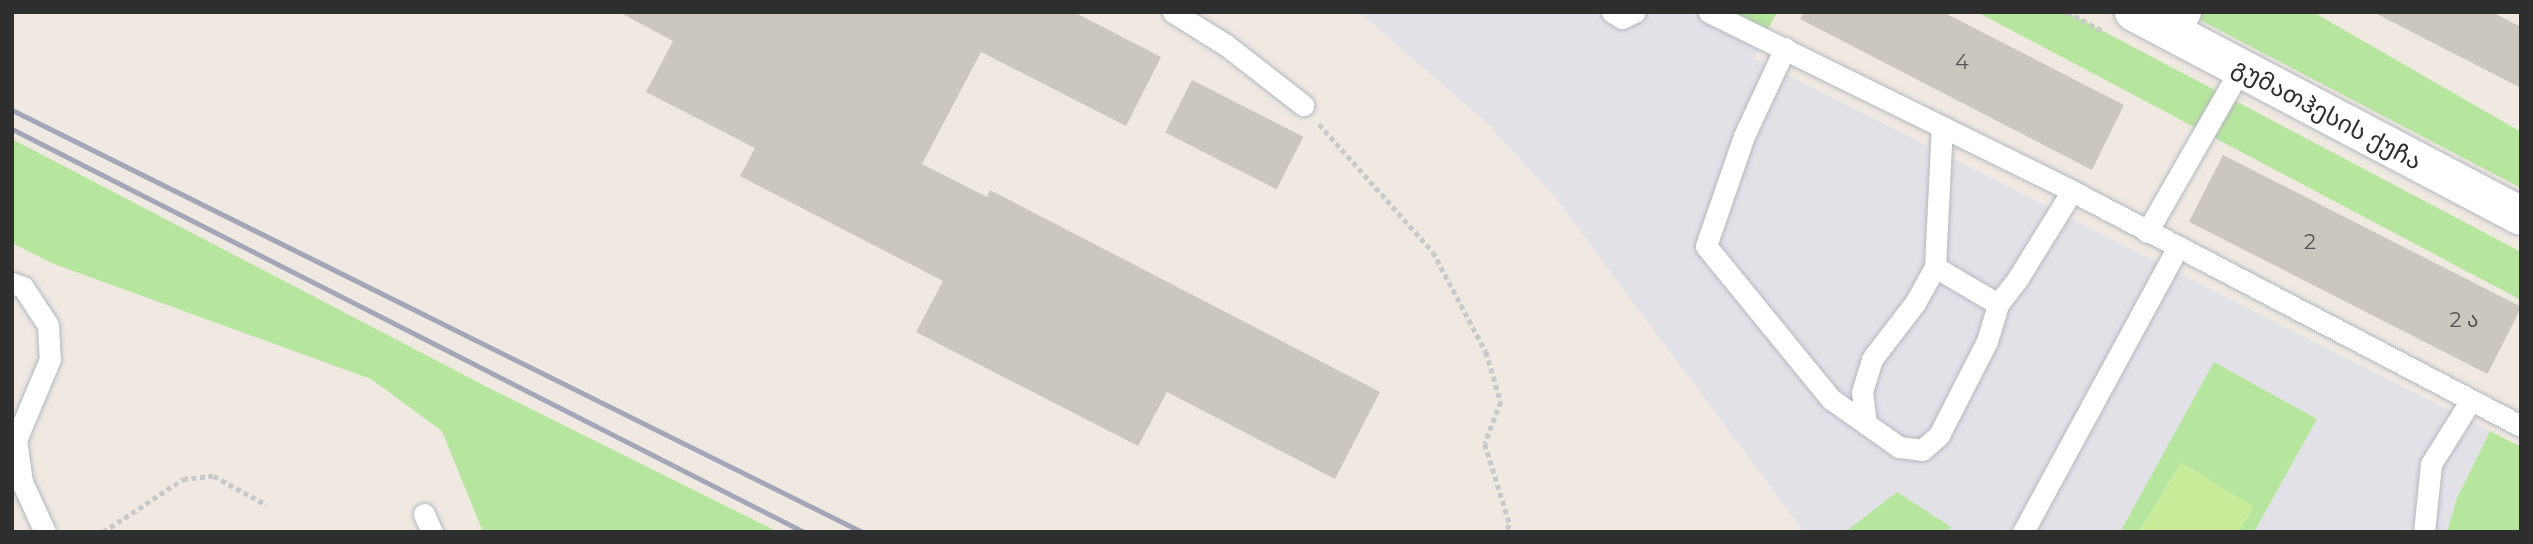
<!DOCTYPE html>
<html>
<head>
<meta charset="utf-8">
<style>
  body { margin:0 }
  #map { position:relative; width:2533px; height:544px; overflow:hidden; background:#efe9e1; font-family:Montserrat,"Noto Sans Georgian",sans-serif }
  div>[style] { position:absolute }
  .industrial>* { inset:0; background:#e3e1e8 }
  .green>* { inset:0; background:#b6e59e }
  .pitch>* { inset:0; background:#c9ec9a }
  .building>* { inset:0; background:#cbc7bf; transform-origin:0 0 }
  .path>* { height:4.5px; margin-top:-2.25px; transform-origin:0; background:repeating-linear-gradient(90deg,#c9c9c9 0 5px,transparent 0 8.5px) }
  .roads { filter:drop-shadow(0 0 2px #b4b7c1) drop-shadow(0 0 2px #b4b7c1) }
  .lane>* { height:21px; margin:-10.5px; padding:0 10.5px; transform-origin:10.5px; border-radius:10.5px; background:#fff }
  .secondary>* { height:38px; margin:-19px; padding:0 19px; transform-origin:19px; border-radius:19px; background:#fff }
  .rail>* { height:5px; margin:-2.5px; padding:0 2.5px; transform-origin:2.5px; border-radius:2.5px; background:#a3a6b8 }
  span { translate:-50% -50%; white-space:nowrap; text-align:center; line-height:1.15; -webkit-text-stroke:6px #fff; paint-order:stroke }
  .number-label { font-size:21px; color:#555452 }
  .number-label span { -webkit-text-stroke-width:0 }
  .street-label { font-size:24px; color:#2e2e2e }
  .frame { position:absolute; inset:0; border:14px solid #2e2e2e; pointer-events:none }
</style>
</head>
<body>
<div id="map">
  <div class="industrial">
    <i style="clip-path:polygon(1359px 12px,1594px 12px,1626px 29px,1651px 12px,1733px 12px,1767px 31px,1754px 58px,2490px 431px,2457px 498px,2447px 532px,2254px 532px,2317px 419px,2215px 362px,2120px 532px,1948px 532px,1950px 527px,1897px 492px,1845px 532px,1804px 532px,1555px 197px,1486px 122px)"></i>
  </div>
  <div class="green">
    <i style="clip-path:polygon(1733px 12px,1777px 12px,1767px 31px)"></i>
    <i style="clip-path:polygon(1977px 12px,2067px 12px,2521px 252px,2521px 300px)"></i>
    <i style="clip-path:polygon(2185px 12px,2313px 12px,2521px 132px,2521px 188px)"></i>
    <i style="clip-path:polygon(12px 139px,491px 389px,778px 532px,483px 532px,442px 431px,371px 379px,54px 264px,12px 243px)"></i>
    <i style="clip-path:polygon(2214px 362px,2317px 419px,2254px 532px,2238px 532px,2253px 507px,2181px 463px,2139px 532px,2120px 532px)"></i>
    <i style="clip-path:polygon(2490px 431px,2521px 447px,2521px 532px,2447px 532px,2457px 498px)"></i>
    <i style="clip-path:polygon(1897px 492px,1951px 527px,1948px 532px,1845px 532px)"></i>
  </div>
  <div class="pitch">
    <i style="clip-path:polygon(2181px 463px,2254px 507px,2238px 532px,2139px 532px)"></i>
  </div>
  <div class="building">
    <i style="clip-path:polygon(619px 12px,1074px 12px,1161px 57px,1126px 126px,981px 52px,922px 164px,987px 197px,990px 190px,1380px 392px,1335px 479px,1167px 392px,1138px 446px,916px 332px,943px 281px,740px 176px,755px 148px,646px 92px,673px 41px)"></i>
    <i style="clip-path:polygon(1804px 12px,1943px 12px,2124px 105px,2092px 170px,1800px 19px)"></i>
    <i style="clip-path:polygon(2373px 12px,2492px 12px,2521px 27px,2521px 88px)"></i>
    <i style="left:1192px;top:80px;width:125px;height:59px;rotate:27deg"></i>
    <i style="left:2223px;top:155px;width:335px;height:75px;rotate:27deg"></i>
  </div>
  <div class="path">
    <i style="left:2067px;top:12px;width:40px;rotate:28deg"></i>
    <i style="left:1319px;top:124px;width:171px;rotate:48.3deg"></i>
    <i style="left:1433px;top:252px;width:113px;rotate:62.1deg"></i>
    <i style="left:1486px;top:352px;width:52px;rotate:73.3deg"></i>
    <i style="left:1501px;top:402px;width:45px;rotate:110.9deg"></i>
    <i style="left:1485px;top:444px;width:85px;rotate:72.8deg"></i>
    <i style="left:1510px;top:525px;width:9px;rotate:131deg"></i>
    <i style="left:103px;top:532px;width:96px;rotate:-33.5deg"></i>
    <i style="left:183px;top:479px;width:31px;rotate:-6deg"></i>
    <i style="left:214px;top:476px;width:60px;rotate:28.7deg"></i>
  </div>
  <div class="roads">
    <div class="lane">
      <i style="left:1173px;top:12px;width:62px;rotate:31.9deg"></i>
      <i style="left:1226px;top:45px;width:98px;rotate:37.9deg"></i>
      <i style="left:1612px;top:12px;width:12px;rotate:31deg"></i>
      <i style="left:1622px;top:18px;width:14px;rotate:-25deg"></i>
      <i style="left:1709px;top:12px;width:405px;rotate:26.2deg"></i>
      <i style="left:2072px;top:191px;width:507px;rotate:27.63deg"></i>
      <i style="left:2178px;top:36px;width:27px;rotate:-63deg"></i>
      <i style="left:1785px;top:48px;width:97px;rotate:115deg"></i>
      <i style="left:1744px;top:136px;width:116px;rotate:109.1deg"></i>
      <i style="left:1706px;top:246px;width:198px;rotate:50.8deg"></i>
      <i style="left:1831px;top:399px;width:83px;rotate:35.2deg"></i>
      <i style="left:1899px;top:447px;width:23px;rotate:7deg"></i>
      <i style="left:1922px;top:450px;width:23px;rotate:-41deg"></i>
      <i style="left:1939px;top:435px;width:106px;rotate:-62.9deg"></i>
      <i style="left:1987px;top:341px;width:39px;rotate:-73deg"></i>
      <i style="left:1998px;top:304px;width:33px;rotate:-52deg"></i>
      <i style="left:2018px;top:278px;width:102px;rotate:-58.2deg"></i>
      <i style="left:2147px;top:232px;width:189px;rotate:-60.2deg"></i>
      <i style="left:1935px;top:267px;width:73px;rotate:30.4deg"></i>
      <i style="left:12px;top:283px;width:12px;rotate:20deg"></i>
      <i style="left:23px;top:287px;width:45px;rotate:56.7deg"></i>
      <i style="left:48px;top:325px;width:34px;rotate:87deg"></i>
      <i style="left:50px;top:359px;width:88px;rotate:112.8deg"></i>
      <i style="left:16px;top:440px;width:42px;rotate:81.9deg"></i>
      <i style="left:22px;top:482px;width:55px;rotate:65.3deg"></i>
      <i style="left:1866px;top:424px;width:32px;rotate:-97deg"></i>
      <i style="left:1862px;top:392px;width:34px;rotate:-73deg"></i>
      <i style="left:1872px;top:359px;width:71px;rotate:-52.5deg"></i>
      <i style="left:1915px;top:303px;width:41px;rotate:-60.9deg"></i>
      <i style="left:1935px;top:267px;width:141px;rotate:-87.2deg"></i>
      <i style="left:424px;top:514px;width:20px;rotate:66deg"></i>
      <i style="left:2023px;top:532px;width:323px;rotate:-61.5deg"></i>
      <i style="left:2424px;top:532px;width:68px;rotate:-84.1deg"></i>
      <i style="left:2431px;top:464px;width:75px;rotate:-58deg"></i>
    </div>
    <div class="secondary">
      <i style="left:2134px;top:12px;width:437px;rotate:27.8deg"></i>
    </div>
  </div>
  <div class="rail">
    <i style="left:12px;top:110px;width:949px;rotate:26.4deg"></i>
    <i style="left:12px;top:129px;width:889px;rotate:26.97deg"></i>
  </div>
  <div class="number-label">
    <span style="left:1962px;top:62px">4</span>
    <span style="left:2310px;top:242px">2</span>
    <span style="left:2464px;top:320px">2 ა</span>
  </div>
  <div class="street-label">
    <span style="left:2327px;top:114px;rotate:28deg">გუმათჰესის ქუჩა</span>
  </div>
  <div class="frame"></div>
</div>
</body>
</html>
